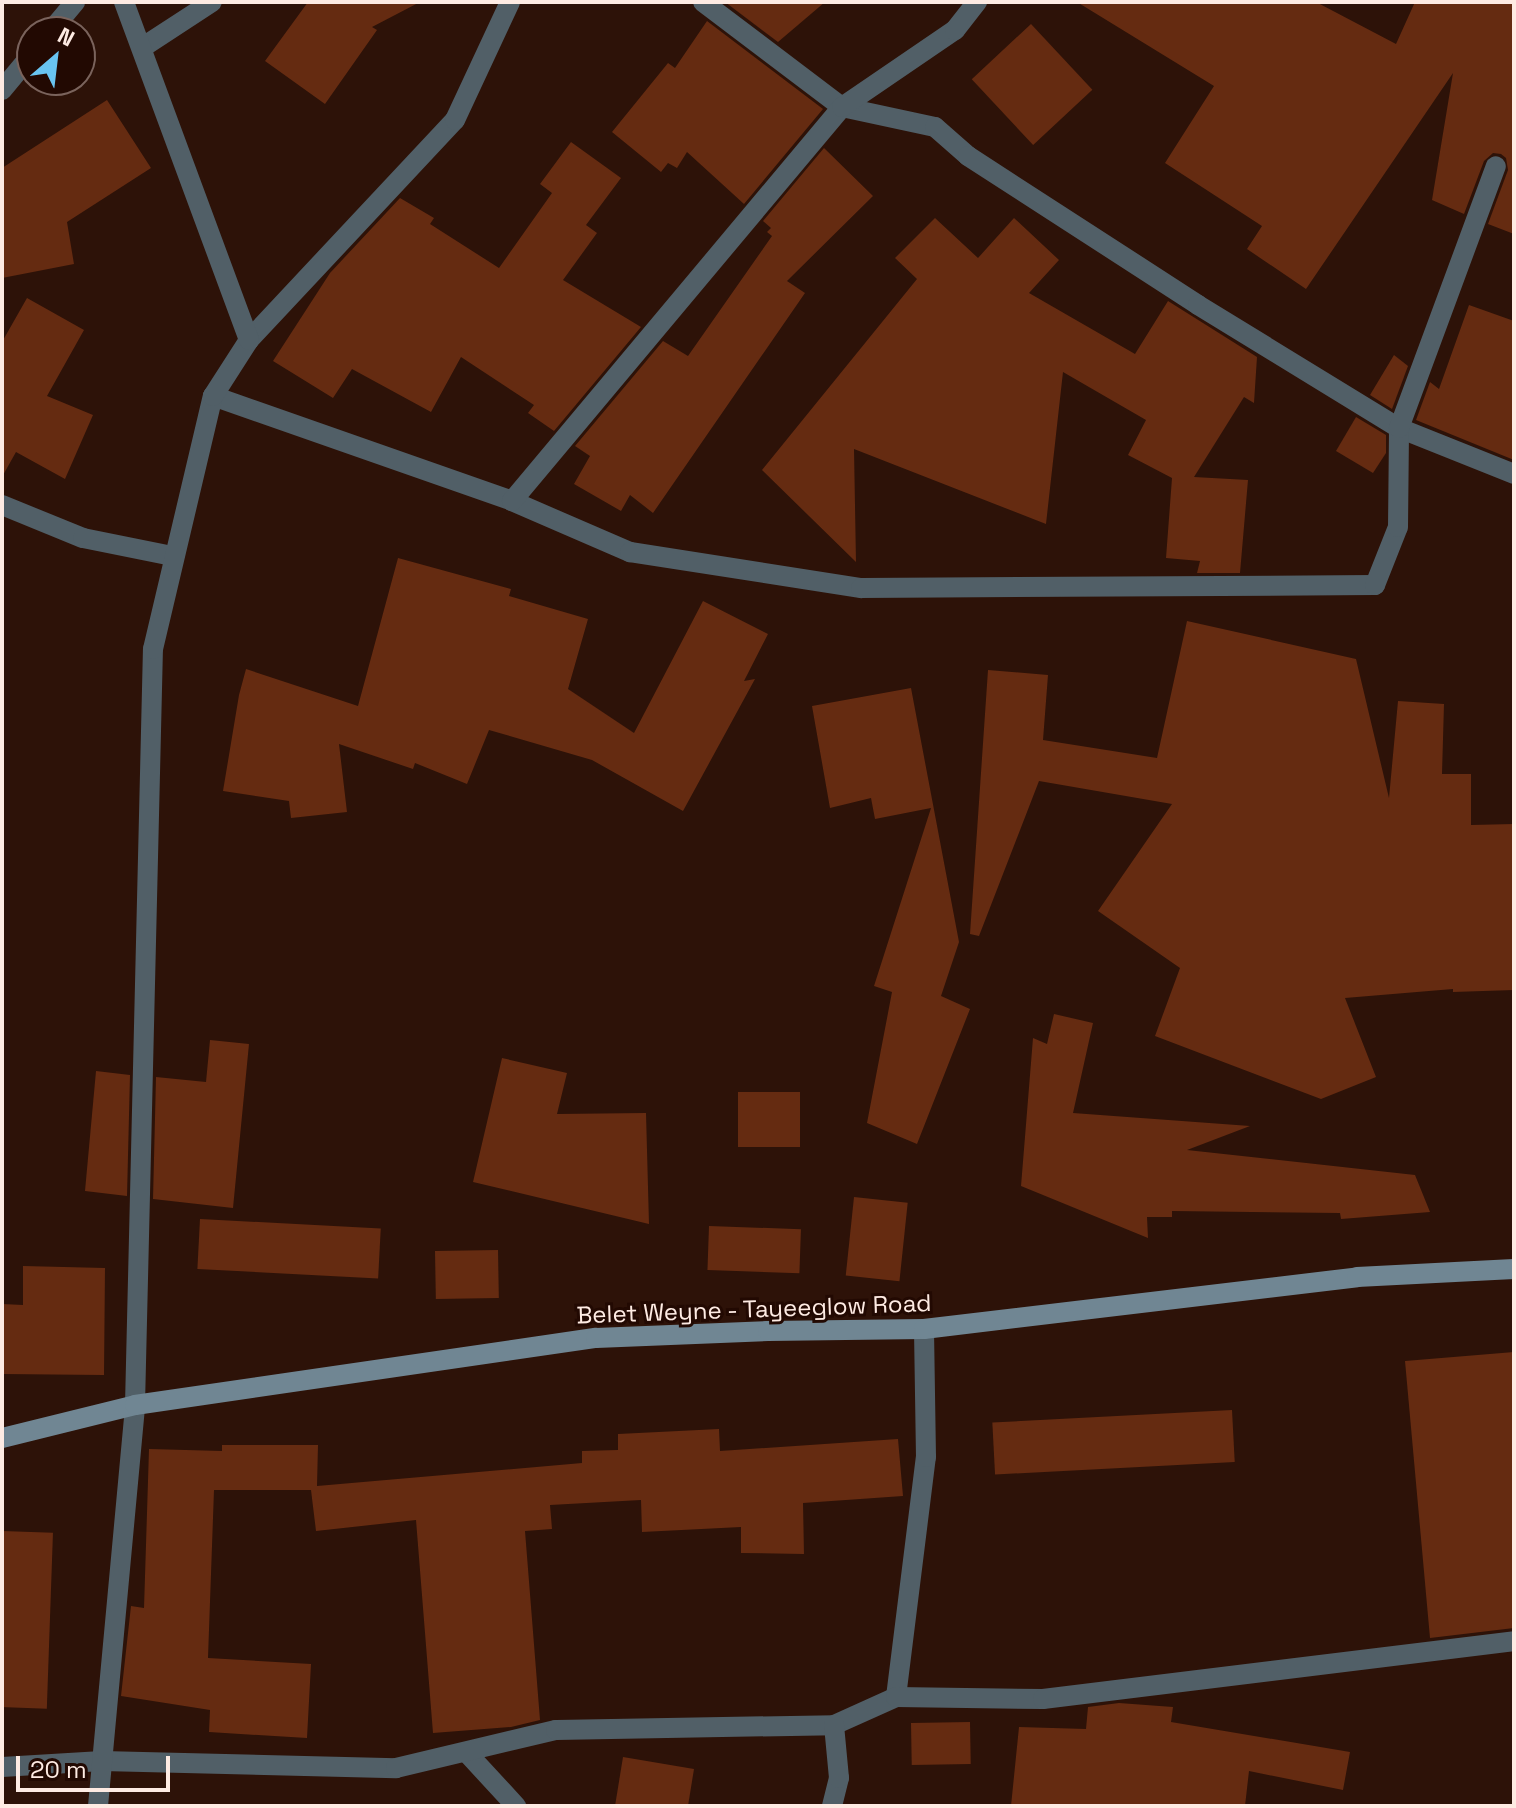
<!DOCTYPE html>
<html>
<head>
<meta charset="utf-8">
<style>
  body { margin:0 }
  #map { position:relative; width:1516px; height:1808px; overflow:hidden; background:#2d1208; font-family:"Space Grotesk",sans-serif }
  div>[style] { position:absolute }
  .building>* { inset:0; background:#652b11; transform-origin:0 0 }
  .street>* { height:20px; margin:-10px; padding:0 10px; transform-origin:10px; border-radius:10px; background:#515f67 }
  .secondary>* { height:20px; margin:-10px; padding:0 10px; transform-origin:10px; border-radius:10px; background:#708693 }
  span { translate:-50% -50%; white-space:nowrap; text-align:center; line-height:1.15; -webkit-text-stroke:6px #220902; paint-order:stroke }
  .street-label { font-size:24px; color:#feebe3 }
  .frame { position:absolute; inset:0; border:4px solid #feebe3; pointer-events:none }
  .north { position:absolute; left:16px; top:16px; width:80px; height:80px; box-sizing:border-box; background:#220902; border:2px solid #7a635c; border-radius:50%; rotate:28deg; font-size:22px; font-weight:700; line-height:32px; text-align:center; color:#feebe3 }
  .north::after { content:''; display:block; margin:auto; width:28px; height:36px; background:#69c4f1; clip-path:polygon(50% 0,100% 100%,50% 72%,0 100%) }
  .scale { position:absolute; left:16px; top:1756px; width:154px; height:36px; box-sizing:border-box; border:4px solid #feebe3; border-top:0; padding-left:10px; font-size:24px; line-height:28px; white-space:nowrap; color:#feebe3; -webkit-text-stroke:6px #220902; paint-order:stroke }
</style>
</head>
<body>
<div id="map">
  <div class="building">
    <i style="clip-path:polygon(308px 2px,420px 2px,372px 27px,377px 30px,325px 104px,265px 61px)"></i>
    <i style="clip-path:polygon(725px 2px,825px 2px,778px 42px)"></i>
    <i style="clip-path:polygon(1077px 2px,1316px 2px,1396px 44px,1415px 2px,1514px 2px,1514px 234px,1488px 224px,1508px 170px,1506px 158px,1501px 154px,1493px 153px,1484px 161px,1464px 214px,1432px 200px,1453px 73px,1306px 289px,1247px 249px,1262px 226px,1165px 163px,1214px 86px)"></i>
    <i style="clip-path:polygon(707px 21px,823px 109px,744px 204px,687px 152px,677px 168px,668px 163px,661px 172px,612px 132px,668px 63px,675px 68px)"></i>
    <i style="left:1031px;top:24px;width:90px;height:81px;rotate:47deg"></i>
    <i style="clip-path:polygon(107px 100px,151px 168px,67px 222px,74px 264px,2px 278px,2px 168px)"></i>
    <i style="clip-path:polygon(571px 142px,621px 178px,586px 225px,597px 233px,563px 280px,641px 327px,554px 431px,528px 413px,534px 405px,461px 357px,431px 412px,352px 369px,333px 398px,273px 361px,330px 273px,400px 198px,434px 218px,430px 224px,499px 268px,552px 193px,540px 184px)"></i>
    <i style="clip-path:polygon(824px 148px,873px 196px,787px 281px,805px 293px,653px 513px,630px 495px,621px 511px,574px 484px,590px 456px,575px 446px,663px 341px,688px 356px,772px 236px,767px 232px,771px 228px,763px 221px)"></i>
    <i style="clip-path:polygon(935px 218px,978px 258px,1014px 218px,1059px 260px,1029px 293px,1135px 354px,1168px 301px,1257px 357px,1254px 403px,1244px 397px,1194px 477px,1248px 480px,1240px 573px,1197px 573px,1200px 561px,1166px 558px,1172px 478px,1128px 455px,1146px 420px,1063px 372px,1046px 524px,854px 449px,856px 562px,762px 470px,917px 279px,895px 258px)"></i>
    <i style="clip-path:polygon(27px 298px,84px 330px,47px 396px,93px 415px,65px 479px,16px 452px,2px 477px,2px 342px)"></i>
    <i style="clip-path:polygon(1469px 305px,1514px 321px,1514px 460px,1416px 420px,1430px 382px,1439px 389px)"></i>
    <i style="clip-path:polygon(1394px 355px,1408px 366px,1392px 409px,1370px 395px)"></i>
    <i style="clip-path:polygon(1356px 417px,1386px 435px,1386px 453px,1373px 473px,1336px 451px)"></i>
    <i style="clip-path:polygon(398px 558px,511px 589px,509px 596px,588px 619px,568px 689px,634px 733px,703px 601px,768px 634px,744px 681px,755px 679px,683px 811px,592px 760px,489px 730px,467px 784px,415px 763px,413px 769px,339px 744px,347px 812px,291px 818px,289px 801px,223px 791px,239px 695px,246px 669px,358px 706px)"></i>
    <i style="clip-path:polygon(1187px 621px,1356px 659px,1389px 798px,1398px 701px,1444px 704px,1442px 774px,1471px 774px,1471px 825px,1514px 824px,1514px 990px,1453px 992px,1453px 989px,1345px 998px,1376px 1077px,1321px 1099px,1155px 1036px,1180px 968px,1098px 911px,1172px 804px,1039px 781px,979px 936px,970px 934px,988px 670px,1048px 675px,1043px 740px,1157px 758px)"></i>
    <i style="clip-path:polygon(911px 688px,959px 942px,941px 996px,970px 1009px,917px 1144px,867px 1123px,892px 992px,874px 986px,931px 808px,875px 819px,871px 798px,830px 808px,812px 706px)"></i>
    <i style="clip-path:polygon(1054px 1014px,1093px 1023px,1073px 1113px,1250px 1126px,1187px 1150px,1415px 1175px,1430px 1212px,1341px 1219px,1340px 1213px,1172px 1211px,1172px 1217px,1147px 1217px,1148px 1238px,1021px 1186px,1033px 1038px,1047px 1044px)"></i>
    <i style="clip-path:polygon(210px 1040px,249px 1044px,233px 1208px,153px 1199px,156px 1077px,206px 1082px)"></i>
    <i style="clip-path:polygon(502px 1058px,567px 1073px,557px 1114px,646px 1113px,649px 1224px,473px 1182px)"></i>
    <i style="clip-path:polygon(96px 1071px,130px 1075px,127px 1196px,85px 1191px)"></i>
    <i style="left:738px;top:1092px;width:62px;height:55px"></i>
    <i style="left:854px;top:1197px;width:54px;height:79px;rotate:6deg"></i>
    <i style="left:200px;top:1219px;width:181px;height:50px;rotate:3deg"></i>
    <i style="left:709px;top:1226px;width:92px;height:44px;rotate:2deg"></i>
    <i style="left:498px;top:1250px;width:48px;height:63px;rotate:89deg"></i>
    <i style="clip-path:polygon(23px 1266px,105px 1268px,104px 1375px,2px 1374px,2px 1304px,23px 1305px)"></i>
    <i style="clip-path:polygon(1514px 1352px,1514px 1628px,1430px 1638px,1405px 1361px)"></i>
    <i style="left:1232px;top:1410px;width:52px;height:240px;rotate:87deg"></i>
    <i style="clip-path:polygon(719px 1429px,720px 1451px,898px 1439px,903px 1496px,803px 1503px,804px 1554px,741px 1553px,741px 1527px,642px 1532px,641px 1500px,550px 1505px,552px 1529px,525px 1531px,540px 1720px,511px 1727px,433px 1733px,416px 1520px,316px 1531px,311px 1490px,214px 1490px,208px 1658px,311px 1664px,307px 1738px,209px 1732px,210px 1710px,121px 1696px,131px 1606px,144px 1608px,149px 1449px,222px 1451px,222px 1445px,318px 1445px,317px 1486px,582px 1463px,582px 1451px,618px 1450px,618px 1434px)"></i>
    <i style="left:2px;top:1531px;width:51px;height:176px;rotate:2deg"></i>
    <i style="clip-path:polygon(1119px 1703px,1173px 1707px,1171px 1722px,1350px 1752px,1343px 1790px,1249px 1771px,1245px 1806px,1011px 1806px,1019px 1727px,1086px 1729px,1088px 1707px)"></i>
    <i style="left:970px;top:1722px;width:42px;height:59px;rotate:89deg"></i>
    <i style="clip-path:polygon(623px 1757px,694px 1769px,688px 1806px,615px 1806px)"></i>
  </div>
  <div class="street">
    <i style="left:703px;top:2px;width:174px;rotate:37.1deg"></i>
    <i style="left:842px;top:107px;width:95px;rotate:12.1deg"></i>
    <i style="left:935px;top:127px;width:44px;rotate:41.3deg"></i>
    <i style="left:968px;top:156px;width:274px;rotate:32.9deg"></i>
    <i style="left:1198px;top:305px;width:236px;rotate:31.5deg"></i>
    <i style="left:1399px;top:428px;width:124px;rotate:21.8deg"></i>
    <i style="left:50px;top:32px;width:39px;rotate:-50deg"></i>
    <i style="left:143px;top:47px;width:82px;rotate:-33.1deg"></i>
    <i style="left:2px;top:90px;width:47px;rotate:-50.2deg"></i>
    <i style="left:249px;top:340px;width:301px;rotate:-46.9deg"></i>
    <i style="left:455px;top:120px;width:130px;rotate:-65deg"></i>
    <i style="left:213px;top:396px;width:317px;rotate:19.3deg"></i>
    <i style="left:512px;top:501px;width:129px;rotate:23.4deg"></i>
    <i style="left:630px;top:552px;width:234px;rotate:8.9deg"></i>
    <i style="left:861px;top:588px;width:514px;rotate:-0.33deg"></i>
    <i style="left:1375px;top:585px;width:62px;rotate:-68.4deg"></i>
    <i style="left:1398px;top:527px;width:99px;rotate:-89.4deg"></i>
    <i style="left:1399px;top:428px;width:279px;rotate:-69.7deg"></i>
    <i style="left:512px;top:501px;width:514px;rotate:-50.05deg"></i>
    <i style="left:842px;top:107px;width:137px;rotate:-34.3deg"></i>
    <i style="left:955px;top:30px;width:36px;rotate:-52deg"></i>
    <i style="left:2px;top:505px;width:87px;rotate:22.2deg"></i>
    <i style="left:83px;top:538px;width:91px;rotate:11.4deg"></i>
    <i style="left:896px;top:1697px;width:242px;rotate:-82.9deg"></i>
    <i style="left:926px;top:1457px;width:128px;rotate:-90.9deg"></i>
    <i style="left:468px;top:1754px;width:71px;rotate:47.3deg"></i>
    <i style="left:2px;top:1767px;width:100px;rotate:-3.4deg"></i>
    <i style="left:102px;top:1761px;width:294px;rotate:1.4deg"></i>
    <i style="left:396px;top:1768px;width:164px;rotate:-13.4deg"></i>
    <i style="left:556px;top:1730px;width:278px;rotate:-1deg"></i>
    <i style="left:834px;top:1725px;width:68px;rotate:-24.3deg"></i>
    <i style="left:896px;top:1697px;width:147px;rotate:0.8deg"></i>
    <i style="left:1043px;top:1699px;width:475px;rotate:-7deg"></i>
    <i style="left:98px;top:1806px;width:403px;rotate:-84.7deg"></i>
    <i style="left:135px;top:1405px;width:756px;rotate:-88.64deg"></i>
    <i style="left:153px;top:649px;width:260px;rotate:-76.7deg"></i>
    <i style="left:213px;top:396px;width:67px;rotate:-57.3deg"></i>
    <i style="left:249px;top:340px;width:360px;rotate:-110.3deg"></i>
    <i style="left:832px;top:1806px;width:29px;rotate:-76deg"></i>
    <i style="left:839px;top:1778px;width:53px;rotate:-95.4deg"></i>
  </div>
  <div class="secondary">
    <i style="left:2px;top:1438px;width:137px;rotate:-13.9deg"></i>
    <i style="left:135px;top:1405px;width:466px;rotate:-8.3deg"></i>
    <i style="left:596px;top:1338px;width:172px;rotate:-2.3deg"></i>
    <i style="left:768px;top:1331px;width:156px;rotate:-0.7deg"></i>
    <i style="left:924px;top:1329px;width:436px;rotate:-6.8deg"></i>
    <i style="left:1357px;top:1277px;width:157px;rotate:-2.9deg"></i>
  </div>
  <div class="street-label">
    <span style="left:754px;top:1309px;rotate:-2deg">Belet Weyne - Tayeeglow Road</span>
  </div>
  <div class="frame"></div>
  <div class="north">N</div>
  <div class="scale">20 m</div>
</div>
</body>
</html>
